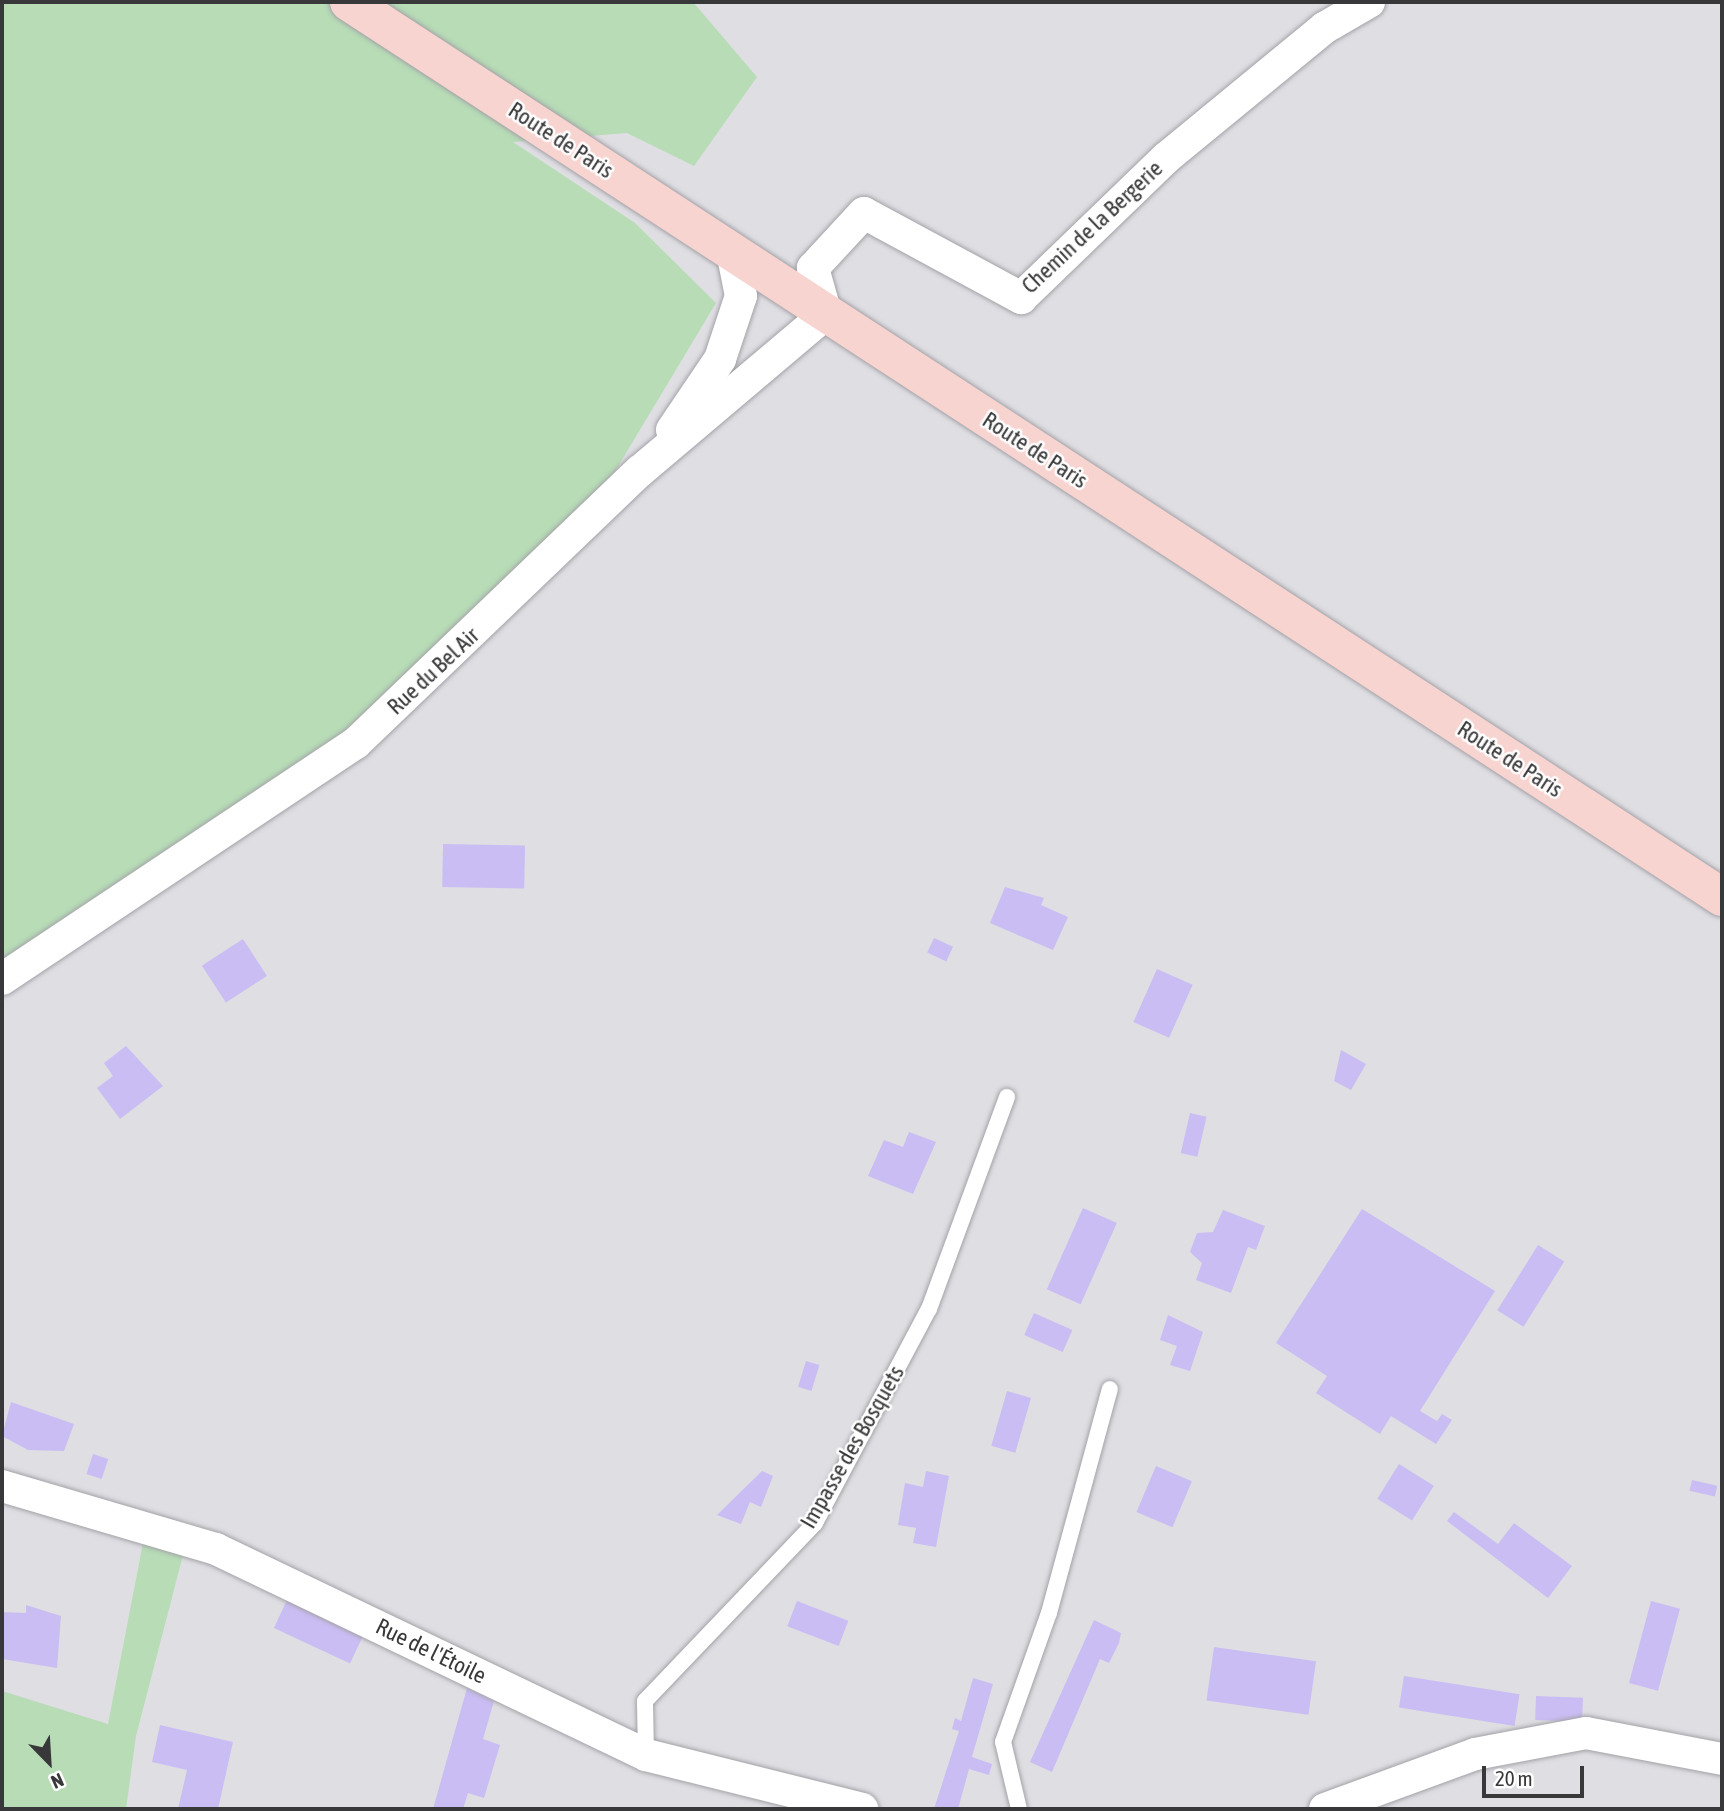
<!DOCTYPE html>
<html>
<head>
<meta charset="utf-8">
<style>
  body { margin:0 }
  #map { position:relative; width:1724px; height:1811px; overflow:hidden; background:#dfdee3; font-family:"Asap Condensed",sans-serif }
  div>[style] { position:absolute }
  .green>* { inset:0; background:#b7dcb6 }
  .building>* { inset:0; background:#cabdf3; transform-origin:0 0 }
  .roads { filter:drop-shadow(0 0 2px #a3a2a7) drop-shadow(0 0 2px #a3a2a7) }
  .lane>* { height:16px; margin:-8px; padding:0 8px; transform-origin:8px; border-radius:8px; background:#fff }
  .street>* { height:32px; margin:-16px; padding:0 16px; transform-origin:16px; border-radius:16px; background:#fff }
  .primary>* { height:38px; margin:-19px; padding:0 19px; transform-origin:19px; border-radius:19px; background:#f8d4d0 }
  span { translate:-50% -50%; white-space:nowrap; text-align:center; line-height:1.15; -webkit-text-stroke:5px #fff; paint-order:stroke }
  .street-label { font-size:23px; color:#383739 }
  .frame { position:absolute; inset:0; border:4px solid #383739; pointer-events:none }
  .north { position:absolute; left:14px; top:1727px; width:70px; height:70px; -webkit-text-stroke:5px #fff; paint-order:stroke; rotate:156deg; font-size:19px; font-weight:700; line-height:28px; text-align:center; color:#383739 }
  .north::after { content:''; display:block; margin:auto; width:24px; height:32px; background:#383739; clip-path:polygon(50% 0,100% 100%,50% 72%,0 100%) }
  .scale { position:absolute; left:1482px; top:1766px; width:102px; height:32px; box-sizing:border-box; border:4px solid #383739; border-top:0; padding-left:9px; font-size:21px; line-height:24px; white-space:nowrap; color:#383739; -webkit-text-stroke:5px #fff; paint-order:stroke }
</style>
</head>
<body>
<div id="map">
  <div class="green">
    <i style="clip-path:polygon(2px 2px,693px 2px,757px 77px,694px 166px,627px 133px,513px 142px,635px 223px,716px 303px,575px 538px,356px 743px,2px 977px)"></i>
    <i style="clip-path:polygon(143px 1543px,183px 1555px,136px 1736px,126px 1809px,2px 1809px,2px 1691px,108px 1724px)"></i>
  </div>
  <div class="building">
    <i style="left:443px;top:844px;width:82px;height:43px;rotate:1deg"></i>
    <i style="clip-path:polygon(1005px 887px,1044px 898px,1041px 905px,1068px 917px,1053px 950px,990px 923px)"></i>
    <i style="left:934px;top:938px;width:21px;height:16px;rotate:25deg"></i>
    <i style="left:243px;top:939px;width:44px;height:49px;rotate:57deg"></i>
    <i style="left:1157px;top:969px;width:39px;height:58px;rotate:24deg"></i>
    <i style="clip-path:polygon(126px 1046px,163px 1086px,120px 1119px,97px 1088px,113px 1076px,104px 1063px)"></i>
    <i style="clip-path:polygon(1341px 1050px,1366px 1064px,1351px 1090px,1334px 1081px)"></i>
    <i style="left:1190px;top:1113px;width:17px;height:41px;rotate:13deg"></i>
    <i style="clip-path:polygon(909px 1132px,936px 1142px,913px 1194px,868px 1176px,884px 1140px,903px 1147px)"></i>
    <i style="left:1083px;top:1208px;width:37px;height:89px;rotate:24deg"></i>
    <i style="clip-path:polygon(1362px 1209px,1495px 1291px,1420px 1411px,1437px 1421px,1442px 1414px,1452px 1420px,1436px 1444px,1391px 1416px,1380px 1434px,1316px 1393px,1327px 1376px,1276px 1343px)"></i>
    <i style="clip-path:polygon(1223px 1210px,1265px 1226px,1256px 1250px,1248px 1247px,1231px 1293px,1196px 1280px,1202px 1263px,1190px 1252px,1197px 1233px,1213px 1232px)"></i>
    <i style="left:1538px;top:1245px;width:31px;height:77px;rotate:32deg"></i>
    <i style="left:1034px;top:1313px;width:42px;height:24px;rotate:24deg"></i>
    <i style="clip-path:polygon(1168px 1315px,1203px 1332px,1190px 1371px,1170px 1365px,1177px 1346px,1160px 1340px)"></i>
    <i style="left:806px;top:1361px;width:14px;height:27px;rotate:17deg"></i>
    <i style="left:1007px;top:1391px;width:25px;height:57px;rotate:16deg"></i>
    <i style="clip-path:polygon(11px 1402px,74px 1424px,64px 1451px,28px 1450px,2px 1436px)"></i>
    <i style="left:93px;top:1454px;width:16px;height:21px;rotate:18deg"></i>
    <i style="left:1399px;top:1464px;width:41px;height:41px;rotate:32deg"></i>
    <i style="left:1156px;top:1466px;width:39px;height:50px;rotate:23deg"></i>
    <i style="clip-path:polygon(762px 1471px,773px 1476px,761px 1507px,750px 1502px,741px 1524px,717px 1515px)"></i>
    <i style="clip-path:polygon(926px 1471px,949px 1476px,936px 1547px,913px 1543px,916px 1528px,898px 1525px,905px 1483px,923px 1487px)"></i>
    <i style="left:1692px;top:1480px;width:26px;height:11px;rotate:13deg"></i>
    <i style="clip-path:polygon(1454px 1512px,1498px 1544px,1514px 1523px,1572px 1566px,1548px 1598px,1447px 1521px)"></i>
    <i style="left:287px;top:1600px;width:84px;height:31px;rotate:25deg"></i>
    <i style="left:797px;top:1601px;width:55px;height:27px;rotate:21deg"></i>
    <i style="left:1651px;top:1601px;width:30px;height:85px;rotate:15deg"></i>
    <i style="clip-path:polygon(26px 1605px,61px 1616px,57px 1668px,2px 1659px,2px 1612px,26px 1613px)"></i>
    <i style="clip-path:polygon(1094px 1620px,1121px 1633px,1119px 1643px,1109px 1663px,1100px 1659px,1052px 1772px,1030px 1762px)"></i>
    <i style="left:1214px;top:1647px;width:103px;height:54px;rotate:8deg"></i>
    <i style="left:1404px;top:1676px;width:117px;height:32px;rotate:9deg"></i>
    <i style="clip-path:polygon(973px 1678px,993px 1684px,972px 1757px,992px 1764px,989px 1775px,969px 1769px,958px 1809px,934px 1809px,959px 1731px,952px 1729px,955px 1718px,961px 1721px)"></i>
    <i style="clip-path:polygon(467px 1688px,494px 1701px,483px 1739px,500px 1745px,484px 1798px,468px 1793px,463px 1809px,433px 1809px)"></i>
    <i style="left:1536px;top:1696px;width:47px;height:24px;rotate:2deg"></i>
    <i style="clip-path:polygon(160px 1725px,233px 1742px,218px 1809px,178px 1809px,187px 1770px,152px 1762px)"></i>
  </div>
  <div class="roads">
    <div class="lane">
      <i style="left:646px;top:1755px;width:54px;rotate:-91.1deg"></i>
      <i style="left:645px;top:1701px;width:246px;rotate:-46.3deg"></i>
      <i style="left:815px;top:1523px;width:242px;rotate:-62deg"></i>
      <i style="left:929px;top:1309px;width:226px;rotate:-69.8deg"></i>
      <i style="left:1019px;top:1809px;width:69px;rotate:-103.4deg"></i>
      <i style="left:1003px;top:1742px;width:137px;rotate:-70.4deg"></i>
      <i style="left:1049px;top:1613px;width:232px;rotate:-74.8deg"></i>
    </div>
    <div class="street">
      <i style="left:672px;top:430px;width:86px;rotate:-55.9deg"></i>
      <i style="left:720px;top:359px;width:66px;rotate:-71.6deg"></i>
      <i style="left:741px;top:296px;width:46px;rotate:-101.3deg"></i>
      <i style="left:2px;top:979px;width:425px;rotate:-33.7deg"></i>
      <i style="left:356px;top:743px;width:393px;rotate:-43.8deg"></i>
      <i style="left:640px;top:471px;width:243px;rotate:-40.2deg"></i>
      <i style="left:826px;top:314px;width:48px;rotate:-105.8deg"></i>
      <i style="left:813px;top:268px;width:75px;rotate:-47.2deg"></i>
      <i style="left:864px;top:213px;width:179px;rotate:28.4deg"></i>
      <i style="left:1021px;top:298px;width:202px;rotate:-44deg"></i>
      <i style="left:1166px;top:158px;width:205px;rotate:-39.4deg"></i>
      <i style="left:1324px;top:28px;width:52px;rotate:-30deg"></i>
      <i style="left:2px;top:1486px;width:223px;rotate:16.4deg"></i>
      <i style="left:216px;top:1549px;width:477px;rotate:25.6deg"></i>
      <i style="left:646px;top:1755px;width:223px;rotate:14deg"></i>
      <i style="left:1325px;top:1809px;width:160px;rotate:-20.1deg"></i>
      <i style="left:1475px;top:1754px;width:113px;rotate:-10.7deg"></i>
      <i style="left:1586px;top:1733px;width:138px;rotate:10.8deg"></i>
    </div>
    <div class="primary">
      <i style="left:349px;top:2px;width:1639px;rotate:33.1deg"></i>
    </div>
  </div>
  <div class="street-label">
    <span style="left:561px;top:140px;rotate:33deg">Route de Paris</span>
    <span style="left:1092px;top:227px;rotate:-43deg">Chemin de la Bergerie</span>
    <span style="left:1035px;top:450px;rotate:33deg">Route de Paris</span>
    <span style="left:433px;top:671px;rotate:-43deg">Rue du Bel Air</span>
    <span style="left:1510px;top:759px;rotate:33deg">Route de Paris</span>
    <span style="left:852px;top:1447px;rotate:-60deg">Impasse des Bosquets</span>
    <span style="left:431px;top:1651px;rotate:26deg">Rue de l'Étoile</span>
  </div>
  <div class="frame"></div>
  <div class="north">N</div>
  <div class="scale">20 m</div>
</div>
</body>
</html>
